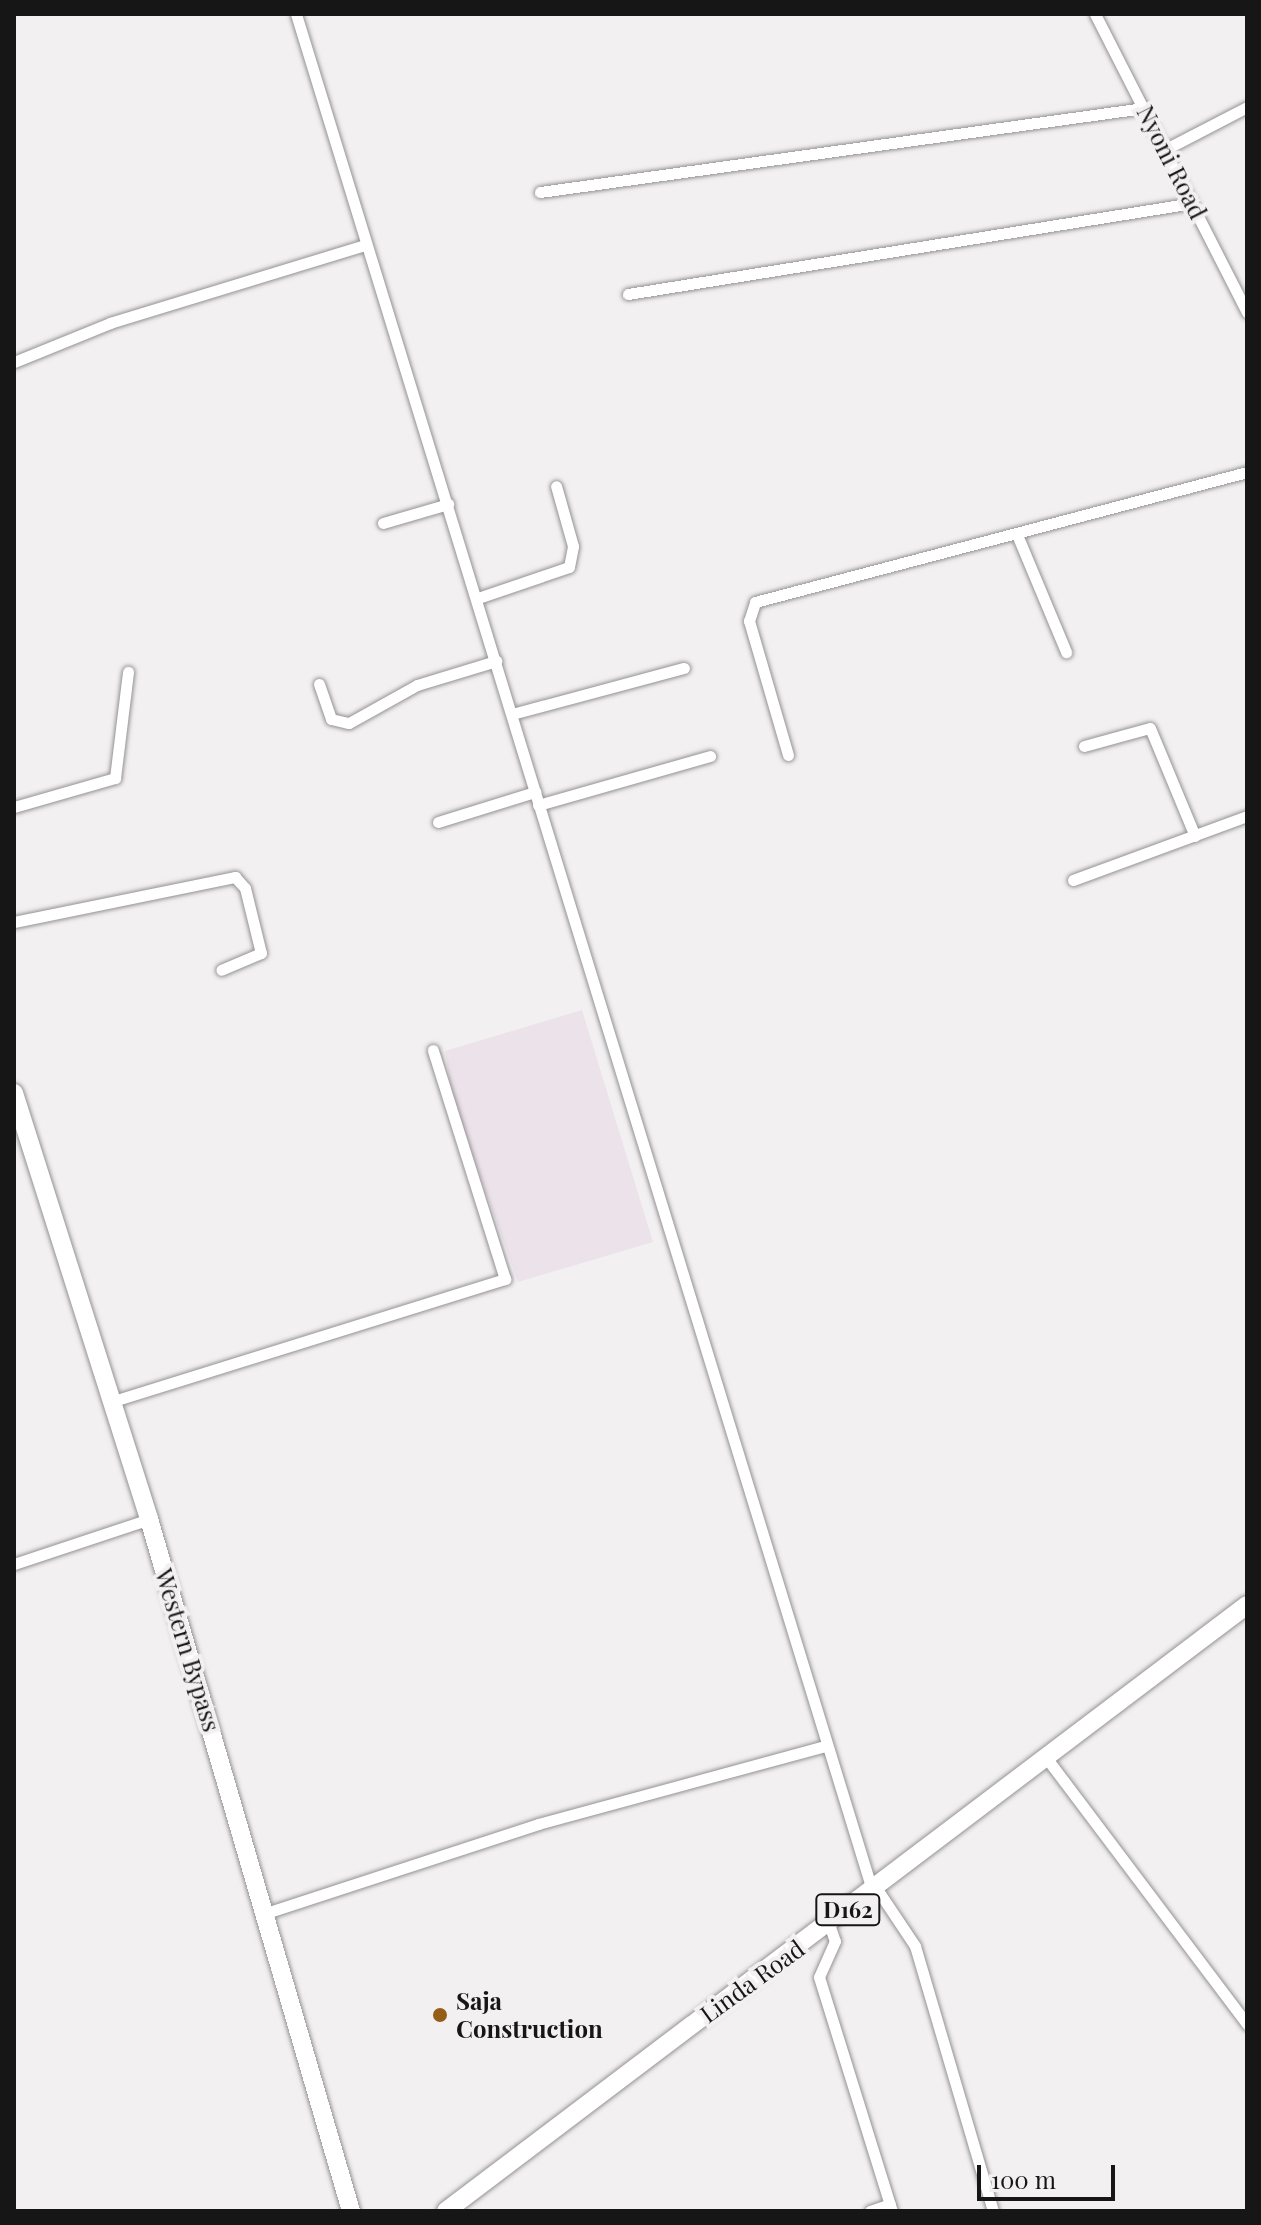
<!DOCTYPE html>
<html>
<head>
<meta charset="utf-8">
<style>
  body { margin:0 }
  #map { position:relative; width:1261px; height:2225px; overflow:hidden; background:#f3f0f2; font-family:"Playfair Display",serif }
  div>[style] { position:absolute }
  .built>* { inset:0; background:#ece2e9 }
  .roads { filter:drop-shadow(0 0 2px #949294) drop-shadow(0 0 2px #949294) }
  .minor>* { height:11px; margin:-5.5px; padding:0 5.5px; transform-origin:5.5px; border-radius:5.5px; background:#fff }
  .primary>* { height:18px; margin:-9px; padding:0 9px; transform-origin:9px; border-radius:9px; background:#fff }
  .dots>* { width:22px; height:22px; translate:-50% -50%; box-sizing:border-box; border:4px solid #f3f0f2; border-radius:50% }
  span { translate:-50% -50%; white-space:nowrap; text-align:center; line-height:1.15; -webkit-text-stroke:8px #f3f0f2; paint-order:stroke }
  .shield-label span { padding:2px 6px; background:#f3f0f2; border:2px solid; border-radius:6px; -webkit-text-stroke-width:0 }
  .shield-label { font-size:22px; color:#171617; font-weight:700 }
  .street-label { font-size:24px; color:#171617 }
  .poi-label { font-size:24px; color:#171617; font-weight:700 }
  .left { translate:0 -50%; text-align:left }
  .frame { position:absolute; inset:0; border:16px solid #171617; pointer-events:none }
  .scale { position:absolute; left:977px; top:2165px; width:138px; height:36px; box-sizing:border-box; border:4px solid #171617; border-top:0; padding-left:10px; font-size:24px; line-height:28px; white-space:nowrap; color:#171617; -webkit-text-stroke:6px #f3f0f2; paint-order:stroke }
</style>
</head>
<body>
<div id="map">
  <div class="built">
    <i style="clip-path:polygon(582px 1010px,653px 1242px,518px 1282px,452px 1097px,445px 1051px)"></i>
  </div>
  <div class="roads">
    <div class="minor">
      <i style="left:296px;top:14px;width:1966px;rotate:72.93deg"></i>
      <i style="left:1095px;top:14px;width:335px;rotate:63deg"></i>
      <i style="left:1166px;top:149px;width:91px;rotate:-27.4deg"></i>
      <i style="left:540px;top:192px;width:610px;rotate:-7.92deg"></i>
      <i style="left:628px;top:294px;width:572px;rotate:-9.15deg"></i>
      <i style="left:14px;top:362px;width:104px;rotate:-22.1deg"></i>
      <i style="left:110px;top:323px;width:267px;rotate:-17deg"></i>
      <i style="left:383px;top:523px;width:68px;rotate:-16.3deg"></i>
      <i style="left:1018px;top:537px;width:125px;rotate:67.3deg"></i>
      <i style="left:478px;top:598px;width:96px;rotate:-18.8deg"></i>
      <i style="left:569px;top:567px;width:21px;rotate:-79deg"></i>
      <i style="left:573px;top:546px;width:62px;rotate:-105.8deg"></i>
      <i style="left:319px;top:684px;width:37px;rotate:71deg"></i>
      <i style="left:331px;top:719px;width:18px;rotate:13deg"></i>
      <i style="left:349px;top:723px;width:78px;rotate:-29.2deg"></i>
      <i style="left:417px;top:685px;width:83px;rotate:-16.9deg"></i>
      <i style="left:512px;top:714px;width:178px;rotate:-15deg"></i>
      <i style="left:1084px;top:746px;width:68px;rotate:-15.3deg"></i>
      <i style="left:1150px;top:728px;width:117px;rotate:67.4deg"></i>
      <i style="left:788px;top:755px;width:140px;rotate:-106.2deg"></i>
      <i style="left:749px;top:621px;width:20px;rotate:-72deg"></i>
      <i style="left:755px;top:602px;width:509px;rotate:-14.8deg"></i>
      <i style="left:538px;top:805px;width:179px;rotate:-15.9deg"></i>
      <i style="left:14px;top:807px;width:105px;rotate:-16deg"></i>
      <i style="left:115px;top:778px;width:107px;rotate:-83deg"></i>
      <i style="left:438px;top:822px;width:102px;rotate:-17.2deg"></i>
      <i style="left:1073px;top:880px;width:185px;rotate:-20.2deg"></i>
      <i style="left:14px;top:922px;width:226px;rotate:-11.5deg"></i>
      <i style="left:235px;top:877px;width:15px;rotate:48deg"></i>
      <i style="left:245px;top:888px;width:67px;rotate:76.2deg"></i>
      <i style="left:261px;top:953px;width:43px;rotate:157deg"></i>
      <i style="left:110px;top:1402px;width:414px;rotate:-17.3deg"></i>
      <i style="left:505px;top:1279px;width:240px;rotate:-107.5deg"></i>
      <i style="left:14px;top:1564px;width:142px;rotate:-18.4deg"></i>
      <i style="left:1048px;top:1760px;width:331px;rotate:53deg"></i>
      <i style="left:877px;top:1889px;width:69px;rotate:56.3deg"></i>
      <i style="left:915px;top:1946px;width:276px;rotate:73.6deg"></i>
      <i style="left:266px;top:1913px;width:286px;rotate:-18.1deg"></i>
      <i style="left:538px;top:1824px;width:297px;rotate:-15.2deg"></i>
      <i style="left:829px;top:1924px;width:18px;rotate:71deg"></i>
      <i style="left:835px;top:1941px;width:39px;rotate:114deg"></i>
      <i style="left:819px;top:1977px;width:245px;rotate:72.7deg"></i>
      <i style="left:870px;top:2211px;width:21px;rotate:-19deg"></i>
    </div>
    <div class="primary">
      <i style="left:14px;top:1093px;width:447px;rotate:72.4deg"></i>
      <i style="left:149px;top:1519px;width:721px;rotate:73.73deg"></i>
      <i style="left:446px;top:2211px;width:1004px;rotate:-37.11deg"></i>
    </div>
  </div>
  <div class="dots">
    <i style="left:440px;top:2015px;background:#955e17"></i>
  </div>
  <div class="shield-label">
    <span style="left:848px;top:1910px">D162</span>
  </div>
  <div class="street-label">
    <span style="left:1172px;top:162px;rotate:63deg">Nyoni Road</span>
    <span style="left:188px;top:1650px;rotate:73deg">Western Bypass</span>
    <span style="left:752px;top:1981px;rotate:-36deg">Linda Road</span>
  </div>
  <div class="poi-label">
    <span class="left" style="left:456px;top:2015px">Saja<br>Construction</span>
  </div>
  <div class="frame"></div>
  <div class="scale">100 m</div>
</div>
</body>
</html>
